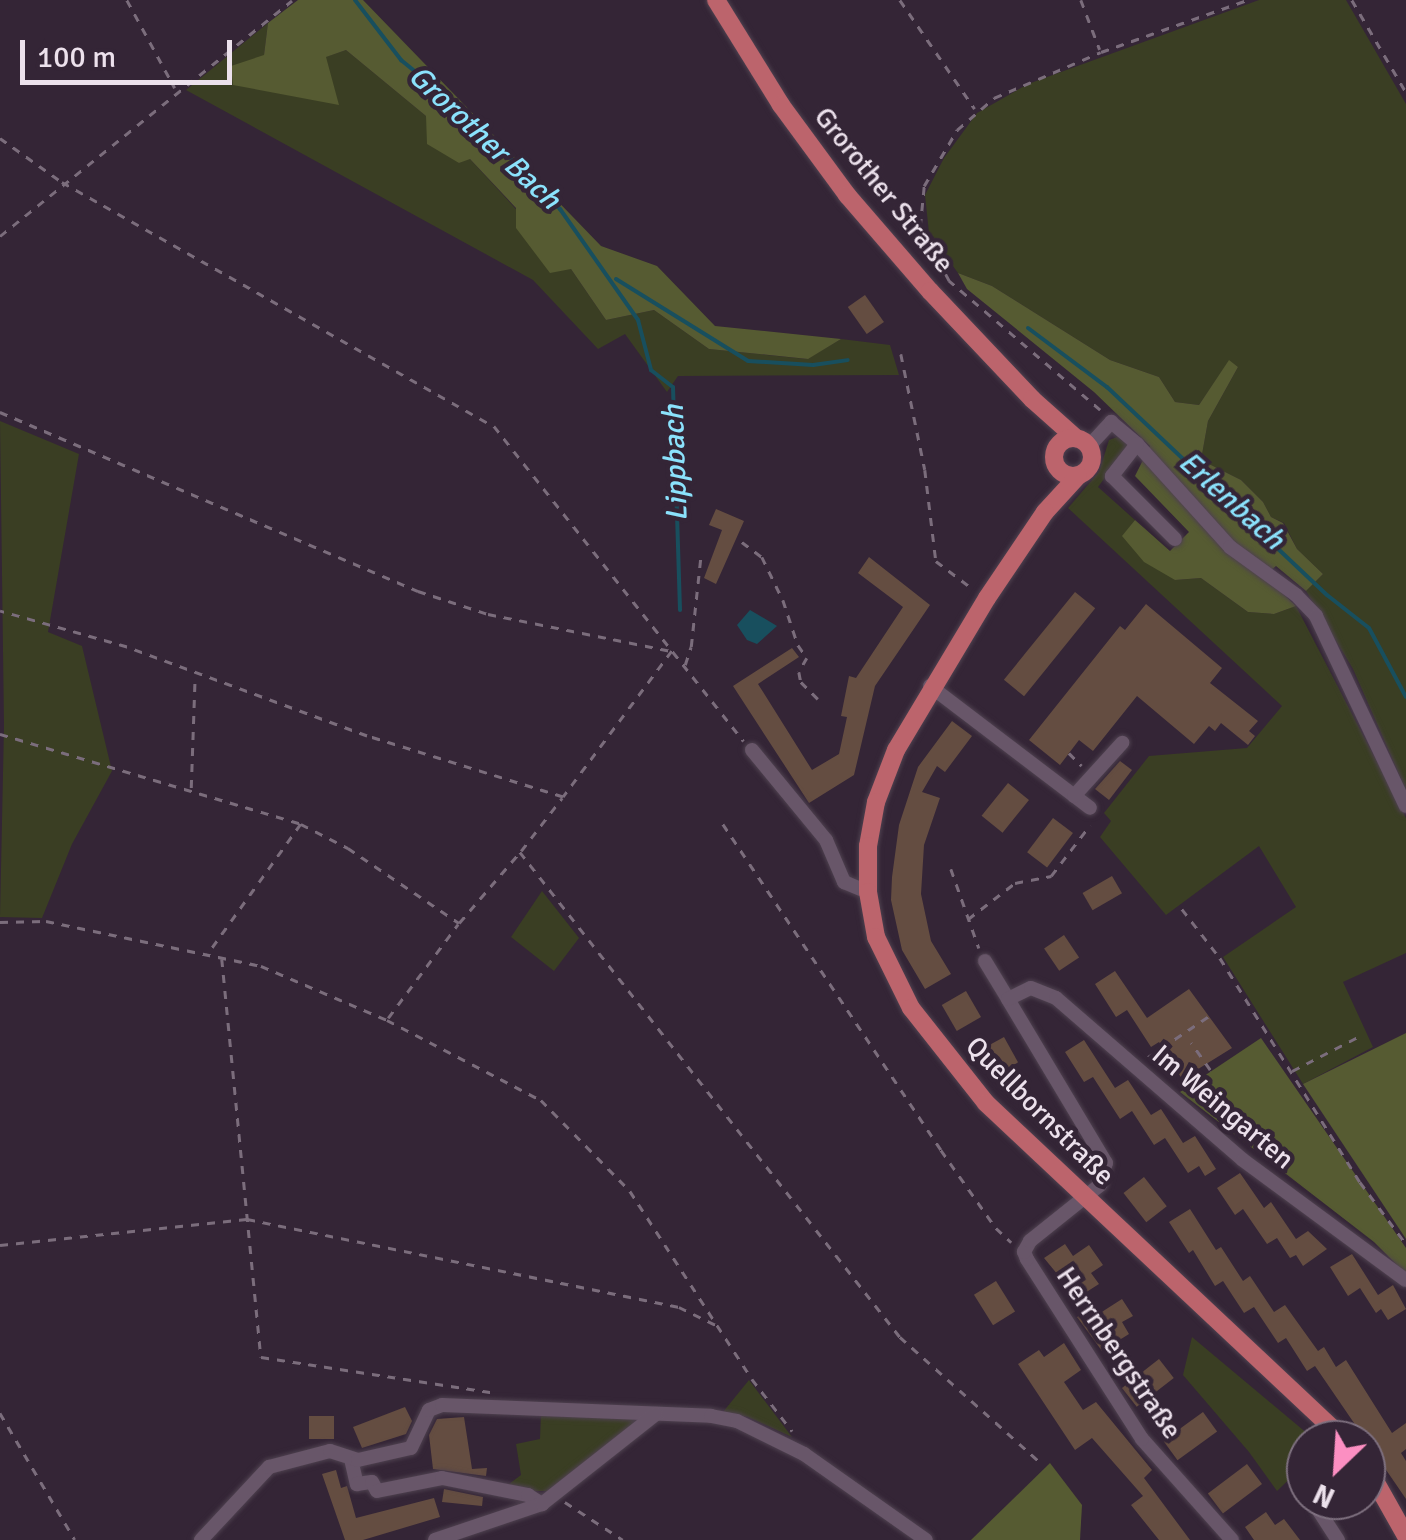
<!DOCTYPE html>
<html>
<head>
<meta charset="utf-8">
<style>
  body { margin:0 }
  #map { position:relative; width:1406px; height:1540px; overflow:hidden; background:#342536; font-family:Signika,sans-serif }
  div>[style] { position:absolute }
  .green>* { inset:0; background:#3a3e23 }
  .forest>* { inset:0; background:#565b32 }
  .water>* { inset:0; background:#184f5e }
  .stream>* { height:4px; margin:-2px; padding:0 2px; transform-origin:2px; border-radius:2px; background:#184f5e }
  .building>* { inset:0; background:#644d41; transform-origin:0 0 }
  .path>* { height:2.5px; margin-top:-1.25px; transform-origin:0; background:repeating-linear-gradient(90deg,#7b6d7c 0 8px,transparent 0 16px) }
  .roads { filter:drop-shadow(0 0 2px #4e414f) drop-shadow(0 0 2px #4e414f) }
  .minor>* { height:14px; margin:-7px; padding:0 7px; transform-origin:7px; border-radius:7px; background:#685669 }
  .major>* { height:18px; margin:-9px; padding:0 9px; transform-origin:9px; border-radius:9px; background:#bc646c }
  .major>.ring { margin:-9px; padding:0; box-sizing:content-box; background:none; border:18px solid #bc646c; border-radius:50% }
  span { translate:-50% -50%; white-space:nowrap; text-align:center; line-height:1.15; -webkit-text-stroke:9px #342536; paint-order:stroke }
  .street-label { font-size:28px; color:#ece1ec }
  .water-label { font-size:30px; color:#8be2fc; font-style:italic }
  .north { position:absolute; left:1286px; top:1420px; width:100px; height:100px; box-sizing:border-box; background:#342536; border:2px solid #7e707f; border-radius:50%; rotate:205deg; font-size:28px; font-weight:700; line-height:40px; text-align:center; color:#ece1ec }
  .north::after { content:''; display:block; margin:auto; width:35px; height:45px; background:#fc8fc2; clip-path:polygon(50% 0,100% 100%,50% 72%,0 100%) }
  .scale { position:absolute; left:20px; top:40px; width:212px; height:45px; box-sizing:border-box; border:5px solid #ece1ec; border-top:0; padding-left:12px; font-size:30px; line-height:35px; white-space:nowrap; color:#ece1ec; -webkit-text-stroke:8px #342536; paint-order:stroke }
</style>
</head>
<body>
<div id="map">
  <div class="green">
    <i style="clip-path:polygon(1259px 0,1346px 0,1406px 104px,1406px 790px,1353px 669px,1306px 591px,1323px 574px,1297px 549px,1284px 523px,1271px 517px,1263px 502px,1241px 480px,1201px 460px,1208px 421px,1238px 367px,1229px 361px,1199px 405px,1175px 402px,1159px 377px,1110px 360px,992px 286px,958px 273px,929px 233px,925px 195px,944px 158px,977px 113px,1028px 84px)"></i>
    <i style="clip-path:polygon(268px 23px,264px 55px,338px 104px,325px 57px,346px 50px,426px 116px,459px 163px,469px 158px,571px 269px,606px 320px,654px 310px,709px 349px,807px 359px,841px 339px,890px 345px,899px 375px,678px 376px,667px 392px,625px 334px,598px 349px,533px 280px,186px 90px)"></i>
    <i style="clip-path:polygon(0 421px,79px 454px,48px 632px,82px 646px,112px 771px,72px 844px,42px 918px,0 917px,4px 726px)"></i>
    <i style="clip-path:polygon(1117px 437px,1129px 445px,1098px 487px,1135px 520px,1123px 536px,1175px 580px,1201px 578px,1248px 612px,1274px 614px,1296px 606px,1406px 818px,1406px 953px,1343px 982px,1373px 1047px,1303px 1084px,1223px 957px,1296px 907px,1259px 846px,1166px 915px,1100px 837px,1111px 821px,1104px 813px,1149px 756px,1247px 748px,1282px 706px,1068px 508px,1099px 472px,1109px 440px)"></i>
    <i style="clip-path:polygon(542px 891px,579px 938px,554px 971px,511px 937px)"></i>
    <i style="clip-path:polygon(1192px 1337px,1315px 1440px,1306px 1440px,1306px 1463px,1277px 1491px,1249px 1452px,1183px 1375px)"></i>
    <i style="clip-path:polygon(749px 1380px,792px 1437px,748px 1417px,723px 1412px)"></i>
    <i style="clip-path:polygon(541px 1412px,643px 1418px,552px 1491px,531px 1491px,509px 1484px,521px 1475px,516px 1444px,540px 1439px)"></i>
  </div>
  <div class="forest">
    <i style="clip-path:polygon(298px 0,363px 0,601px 246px,657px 266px,715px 326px,841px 339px,808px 359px,709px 349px,654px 310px,606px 320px,571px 269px,550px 273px,516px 228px,516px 208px,470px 159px,459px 163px,427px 144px,426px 116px,346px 50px,326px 57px,339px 105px,233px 85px,231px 66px,264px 55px,268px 23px)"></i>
    <i style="clip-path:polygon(958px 273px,992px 286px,1110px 360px,1159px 377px,1175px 402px,1199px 405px,1229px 360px,1238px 367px,1208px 421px,1201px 460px,1241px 480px,1263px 502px,1271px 517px,1283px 523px,1297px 549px,1323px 574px,1306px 591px,1276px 566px,1264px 576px,1296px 606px,1274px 614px,1248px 612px,1201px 578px,1175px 580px,1144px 562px,1122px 536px,1135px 520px,1170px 551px,1189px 532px,1135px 476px,1150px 446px,1094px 392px,967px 289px)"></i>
    <i style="clip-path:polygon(1406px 1033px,1406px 1239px,1303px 1084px)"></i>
    <i style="clip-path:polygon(1261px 1038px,1406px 1248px,1406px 1274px,1374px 1242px,1180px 1092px)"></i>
    <i style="clip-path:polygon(1050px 1463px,1082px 1505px,1080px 1540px,971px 1540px)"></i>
  </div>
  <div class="water">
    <i style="clip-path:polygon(750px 610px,777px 626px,757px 644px,747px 640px,737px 625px)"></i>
  </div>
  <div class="stream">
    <i style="left:355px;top:0;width:76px;rotate:52.5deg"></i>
    <i style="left:401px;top:60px;width:92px;rotate:39.2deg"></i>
    <i style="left:472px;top:118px;width:127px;rotate:46deg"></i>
    <i style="left:560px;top:209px;width:136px;rotate:54.9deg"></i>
    <i style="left:638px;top:320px;width:52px;rotate:75.4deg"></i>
    <i style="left:651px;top:370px;width:28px;rotate:38deg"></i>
    <i style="left:673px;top:387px;width:223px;rotate:88.2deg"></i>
    <i style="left:616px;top:279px;width:155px;rotate:31.8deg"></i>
    <i style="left:748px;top:361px;width:65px;rotate:3.5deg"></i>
    <i style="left:813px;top:365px;width:35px;rotate:-8deg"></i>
    <i style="left:1028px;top:328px;width:99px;rotate:36.8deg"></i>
    <i style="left:1107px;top:387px;width:303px;rotate:43.4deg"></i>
    <i style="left:1327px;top:595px;width:53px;rotate:38.2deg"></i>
    <i style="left:1369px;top:628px;width:78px;rotate:61.8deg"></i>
  </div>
  <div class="building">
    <i style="left:865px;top:295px;width:33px;height:21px;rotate:55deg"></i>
    <i style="clip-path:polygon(716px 509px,744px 521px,716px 584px,704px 578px,722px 530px,709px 525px)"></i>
    <i style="clip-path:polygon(869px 557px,930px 605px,875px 686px,854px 775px,809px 803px,733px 686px,792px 648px,799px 657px,758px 684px,812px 770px,839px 754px,847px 717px,841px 716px,849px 676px,856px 678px,903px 607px,858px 573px)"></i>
    <i style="left:1075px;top:592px;width:26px;height:113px;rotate:39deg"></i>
    <i style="clip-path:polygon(1146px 604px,1222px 668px,1210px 683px,1258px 721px,1249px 731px,1255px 736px,1248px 745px,1221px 723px,1215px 731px,1209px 726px,1194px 744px,1137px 696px,1093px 751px,1079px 740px,1060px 765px,1029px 740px,1120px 626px,1125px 630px)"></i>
    <i style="clip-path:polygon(952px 721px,972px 736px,945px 772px,937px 766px,922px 792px,940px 798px,924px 845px,921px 894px,931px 941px,951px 974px,925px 989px,902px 950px,891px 900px,892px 877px,899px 825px,918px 767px)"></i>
    <i style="clip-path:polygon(1120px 761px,1132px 770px,1109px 800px,1095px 789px)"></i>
    <i style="left:1008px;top:783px;width:27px;height:42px;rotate:39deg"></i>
    <i style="left:1053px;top:818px;width:25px;height:43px;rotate:37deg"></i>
    <i style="left:1112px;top:876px;width:20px;height:34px;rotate:60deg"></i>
    <i style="left:1064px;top:935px;width:27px;height:24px;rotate:56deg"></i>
    <i style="clip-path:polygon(1115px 971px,1147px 1018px,1189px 989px,1232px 1048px,1182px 1079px,1159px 1042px,1151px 1047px,1127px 1010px,1116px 1017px,1095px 984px)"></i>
    <i style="left:966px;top:991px;width:30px;height:28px;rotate:60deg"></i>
    <i style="left:1004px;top:1037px;width:29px;height:25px;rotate:61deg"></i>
    <i style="clip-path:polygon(1084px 1040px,1115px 1088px,1128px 1080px,1151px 1115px,1161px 1109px,1183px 1143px,1195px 1136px,1216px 1169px,1205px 1176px,1199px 1166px,1188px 1173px,1165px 1138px,1154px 1145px,1132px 1111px,1120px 1119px,1093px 1077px,1084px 1082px,1065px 1052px)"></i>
    <i style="clip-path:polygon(1240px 1173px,1264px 1208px,1271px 1202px,1296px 1239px,1308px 1231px,1327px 1249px,1303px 1266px,1296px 1255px,1290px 1258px,1277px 1238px,1267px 1244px,1243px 1209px,1235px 1215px,1217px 1188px)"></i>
    <i style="left:1144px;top:1177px;width:37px;height:26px;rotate:52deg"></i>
    <i style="clip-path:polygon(1190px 1209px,1216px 1250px,1221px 1247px,1243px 1281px,1250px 1276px,1274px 1312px,1285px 1305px,1318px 1351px,1324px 1347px,1336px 1367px,1346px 1360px,1392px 1433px,1406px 1423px,1406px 1449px,1401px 1453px,1406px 1461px,1406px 1499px,1315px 1366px,1307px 1371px,1286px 1338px,1278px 1343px,1254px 1307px,1244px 1313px,1223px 1281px,1215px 1286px,1193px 1250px,1189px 1253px,1169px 1222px)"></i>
    <i style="clip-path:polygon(1065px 1244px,1073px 1256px,1089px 1245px,1103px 1265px,1091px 1273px,1099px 1284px,1077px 1298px,1044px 1258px)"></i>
    <i style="clip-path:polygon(1352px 1254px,1378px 1295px,1393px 1285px,1406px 1309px,1388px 1320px,1381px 1309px,1376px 1313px,1360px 1288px,1348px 1296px,1330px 1267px)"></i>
    <i style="left:996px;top:1281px;width:36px;height:26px;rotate:58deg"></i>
    <i style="clip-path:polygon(1122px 1299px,1133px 1316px,1122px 1322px,1129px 1334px,1102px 1351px,1077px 1317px,1093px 1308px,1097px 1315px)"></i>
    <i style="clip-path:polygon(1064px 1343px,1081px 1370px,1064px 1382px,1083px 1410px,1096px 1402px,1152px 1470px,1144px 1478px,1190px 1540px,1159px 1540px,1131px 1505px,1143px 1496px,1092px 1438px,1075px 1450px,1018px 1364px,1039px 1350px,1044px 1357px)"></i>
    <i style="left:1159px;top:1359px;width:24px;height:47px;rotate:52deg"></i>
    <i style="clip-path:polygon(405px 1407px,412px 1421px,406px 1434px,362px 1448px,353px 1427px)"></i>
    <i style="left:1203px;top:1412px;width:24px;height:49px;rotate:54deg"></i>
    <i style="left:334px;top:1416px;width:23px;height:25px;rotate:90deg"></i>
    <i style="clip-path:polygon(464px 1417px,472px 1469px,487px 1468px,486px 1476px,433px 1469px,429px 1435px,437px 1419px)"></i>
    <i style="left:1247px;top:1464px;width:25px;height:49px;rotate:53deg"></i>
    <i style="clip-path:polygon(336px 1470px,341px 1488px,347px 1486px,356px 1518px,434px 1498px,440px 1517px,363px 1540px,345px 1540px,322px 1474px)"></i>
    <i style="clip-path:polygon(444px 1489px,483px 1497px,482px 1506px,442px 1502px)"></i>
    <i style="clip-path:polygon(1266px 1512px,1275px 1525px,1284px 1519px,1300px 1540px,1254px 1540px,1245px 1527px)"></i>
  </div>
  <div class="path">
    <i style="left:127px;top:0;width:100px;rotate:61.4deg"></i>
    <i style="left:900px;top:0;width:132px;rotate:55.5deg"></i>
    <i style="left:1081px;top:0;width:53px;rotate:69.2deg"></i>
    <i style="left:1352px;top:0;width:107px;rotate:59.6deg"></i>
    <i style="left:0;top:138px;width:76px;rotate:35.4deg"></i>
    <i style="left:62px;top:182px;width:496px;rotate:29.5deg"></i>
    <i style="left:494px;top:426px;width:402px;rotate:51.6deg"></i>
    <i style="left:0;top:236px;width:375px;rotate:-38.9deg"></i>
    <i style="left:901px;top:354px;width:118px;rotate:78.3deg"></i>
    <i style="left:925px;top:470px;width:92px;rotate:83.1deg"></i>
    <i style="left:936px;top:561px;width:46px;rotate:37.1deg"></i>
    <i style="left:1100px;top:410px;width:199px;rotate:-139.5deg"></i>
    <i style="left:949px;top:281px;width:61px;rotate:-118.2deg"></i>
    <i style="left:920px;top:227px;width:41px;rotate:-84.4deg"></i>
    <i style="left:924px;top:186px;width:65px;rotate:-59.5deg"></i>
    <i style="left:957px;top:130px;width:49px;rotate:-40.9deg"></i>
    <i style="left:994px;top:98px;width:116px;rotate:-23.3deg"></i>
    <i style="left:1101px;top:52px;width:155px;rotate:-19.6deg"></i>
    <i style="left:0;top:412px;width:455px;rotate:23.2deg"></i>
    <i style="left:418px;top:591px;width:74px;rotate:18.2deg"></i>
    <i style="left:488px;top:614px;width:188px;rotate:11.4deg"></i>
    <i style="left:672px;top:651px;width:182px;rotate:126.7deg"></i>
    <i style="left:563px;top:797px;width:205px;rotate:-162.7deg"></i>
    <i style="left:367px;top:736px;width:256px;rotate:-159.7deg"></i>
    <i style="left:127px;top:647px;width:132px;rotate:-164.2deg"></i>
    <i style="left:742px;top:542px;width:25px;rotate:37deg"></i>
    <i style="left:762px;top:557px;width:48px;rotate:64deg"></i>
    <i style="left:783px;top:600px;width:47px;rotate:71.6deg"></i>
    <i style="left:798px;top:645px;width:16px;rotate:55deg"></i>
    <i style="left:807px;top:658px;width:16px;rotate:120deg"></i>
    <i style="left:799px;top:672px;width:10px;rotate:79deg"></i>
    <i style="left:801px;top:682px;width:24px;rotate:45deg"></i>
    <i style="left:685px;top:665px;width:19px;rotate:-72deg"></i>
    <i style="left:691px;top:647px;width:94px;rotate:-83.9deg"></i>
    <i style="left:0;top:734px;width:314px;rotate:16.6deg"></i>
    <i style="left:301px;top:824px;width:160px;rotate:125.6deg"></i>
    <i style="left:1069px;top:753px;width:18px;rotate:45deg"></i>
    <i style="left:191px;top:788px;width:112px;rotate:-88deg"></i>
    <i style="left:301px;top:824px;width:53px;rotate:27.1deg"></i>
    <i style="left:348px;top:848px;width:134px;rotate:34deg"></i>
    <i style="left:459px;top:923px;width:94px;rotate:-49.3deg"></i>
    <i style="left:520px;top:852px;width:616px;rotate:51.92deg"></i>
    <i style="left:900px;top:1337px;width:189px;rotate:41.8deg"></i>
    <i style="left:723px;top:824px;width:392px;rotate:56.2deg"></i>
    <i style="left:941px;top:1150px;width:95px;rotate:54.8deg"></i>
    <i style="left:996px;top:1228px;width:21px;rotate:43deg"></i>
    <i style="left:521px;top:851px;width:67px;rotate:-52.3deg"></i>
    <i style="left:951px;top:869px;width:84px;rotate:70.5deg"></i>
    <i style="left:1182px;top:909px;width:62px;rotate:52.2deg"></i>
    <i style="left:1220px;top:958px;width:264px;rotate:58deg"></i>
    <i style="left:1360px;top:1182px;width:77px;rotate:53.4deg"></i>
    <i style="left:968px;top:919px;width:59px;rotate:-37.5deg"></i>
    <i style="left:1015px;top:883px;width:37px;rotate:-11deg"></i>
    <i style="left:1051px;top:876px;width:64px;rotate:-52.6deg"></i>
    <i style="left:0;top:922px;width:46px;rotate:-1.2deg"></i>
    <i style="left:46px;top:921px;width:220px;rotate:11.8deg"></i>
    <i style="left:261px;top:966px;width:137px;rotate:23.2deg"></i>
    <i style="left:387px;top:1020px;width:174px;rotate:27.5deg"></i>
    <i style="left:541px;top:1100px;width:127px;rotate:45.6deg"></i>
    <i style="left:630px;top:1191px;width:224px;rotate:57deg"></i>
    <i style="left:752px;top:1379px;width:66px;rotate:52.4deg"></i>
    <i style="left:222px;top:959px;width:400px;rotate:84.4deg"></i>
    <i style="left:261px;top:1357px;width:233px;rotate:8.7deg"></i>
    <i style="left:388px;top:1018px;width:117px;rotate:-53.3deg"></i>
    <i style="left:1148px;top:1057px;width:73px;rotate:-33.9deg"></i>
    <i style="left:1292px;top:1071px;width:74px;rotate:-27.3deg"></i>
    <i style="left:1183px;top:1088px;width:32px;rotate:-34deg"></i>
    <i style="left:1210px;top:1070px;width:33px;rotate:-125deg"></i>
    <i style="left:0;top:1245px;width:248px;rotate:-6deg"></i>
    <i style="left:247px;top:1219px;width:441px;rotate:11.5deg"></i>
    <i style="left:679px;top:1307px;width:43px;rotate:26deg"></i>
    <i style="left:0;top:1413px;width:147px;rotate:59.4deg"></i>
    <i style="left:565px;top:1502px;width:69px;rotate:33.2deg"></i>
  </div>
  <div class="roads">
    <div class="minor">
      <i style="left:1137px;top:444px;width:139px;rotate:47.9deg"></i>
      <i style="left:1230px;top:547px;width:82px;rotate:36deg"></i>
      <i style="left:1296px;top:595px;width:29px;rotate:46deg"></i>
      <i style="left:1316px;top:616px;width:210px;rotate:64.7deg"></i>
      <i style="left:1089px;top:446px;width:33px;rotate:-47deg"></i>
      <i style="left:1111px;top:422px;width:34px;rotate:40deg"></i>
      <i style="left:1137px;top:444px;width:41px;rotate:128deg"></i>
      <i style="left:1112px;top:476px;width:89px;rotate:45deg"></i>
      <i style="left:930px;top:686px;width:201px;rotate:37.3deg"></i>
      <i style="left:752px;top:750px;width:117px;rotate:50.6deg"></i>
      <i style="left:826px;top:840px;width:46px;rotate:66.8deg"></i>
      <i style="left:844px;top:882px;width:26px;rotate:23deg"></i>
      <i style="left:1074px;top:796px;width:72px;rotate:-47.8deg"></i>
      <i style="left:985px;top:961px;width:44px;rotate:58.8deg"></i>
      <i style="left:351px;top:1459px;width:26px;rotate:77deg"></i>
      <i style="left:357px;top:1484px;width:15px;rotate:-8deg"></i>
      <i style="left:372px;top:1482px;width:10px;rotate:61deg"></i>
      <i style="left:377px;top:1491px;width:66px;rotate:-11.3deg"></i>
      <i style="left:442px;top:1478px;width:88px;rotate:11.2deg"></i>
      <i style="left:528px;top:1495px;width:17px;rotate:33deg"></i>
      <i style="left:1318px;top:1500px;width:11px;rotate:85deg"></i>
      <i style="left:1319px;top:1511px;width:35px;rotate:57deg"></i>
      <i style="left:201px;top:1540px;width:100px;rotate:-47deg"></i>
      <i style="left:269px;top:1467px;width:63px;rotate:-14.7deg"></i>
      <i style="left:330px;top:1451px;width:29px;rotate:18deg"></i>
      <i style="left:358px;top:1460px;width:54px;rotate:-12.8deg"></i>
      <i style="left:411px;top:1448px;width:42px;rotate:-64.7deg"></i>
      <i style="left:429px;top:1410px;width:14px;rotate:-21deg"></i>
      <i style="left:442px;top:1405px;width:269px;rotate:2.3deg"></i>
      <i style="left:711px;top:1416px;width:26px;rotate:11deg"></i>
      <i style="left:737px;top:1421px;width:75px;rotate:26.2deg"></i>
      <i style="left:804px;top:1454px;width:149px;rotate:35.2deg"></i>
      <i style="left:435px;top:1540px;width:113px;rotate:-18.6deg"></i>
      <i style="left:542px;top:1504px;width:145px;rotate:-38.3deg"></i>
      <i style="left:1232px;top:1540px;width:135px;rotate:-131.7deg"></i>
      <i style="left:1142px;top:1439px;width:214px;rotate:-122.6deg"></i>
      <i style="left:1027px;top:1259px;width:8px;rotate:-113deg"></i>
      <i style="left:1024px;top:1252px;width:13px;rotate:-61deg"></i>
      <i style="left:1030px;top:1241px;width:90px;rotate:-38.7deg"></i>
      <i style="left:1100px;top:1185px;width:23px;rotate:-75deg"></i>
      <i style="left:1106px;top:1163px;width:191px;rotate:-120.9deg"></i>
      <i style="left:1008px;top:999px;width:25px;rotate:-26deg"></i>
      <i style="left:1031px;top:988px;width:27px;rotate:22deg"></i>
      <i style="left:1056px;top:998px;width:247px;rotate:40.9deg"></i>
      <i style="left:1243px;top:1160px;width:202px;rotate:36.4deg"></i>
    </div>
    <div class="major">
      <i style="left:716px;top:0;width:123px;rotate:58.2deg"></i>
      <i style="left:781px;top:105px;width:112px;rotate:53.7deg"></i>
      <i style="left:847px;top:195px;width:127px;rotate:49.2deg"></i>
      <i style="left:930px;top:291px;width:149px;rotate:46.6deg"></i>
      <i style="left:1032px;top:399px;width:59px;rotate:41.6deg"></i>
      <i class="ring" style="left:1054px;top:438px;width:20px;height:20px"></i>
      <i style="left:1078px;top:476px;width:49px;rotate:132.5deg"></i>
      <i style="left:1045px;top:512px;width:104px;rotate:124deg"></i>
      <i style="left:987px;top:598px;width:177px;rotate:120.9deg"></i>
      <i style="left:896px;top:750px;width:56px;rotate:111deg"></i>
      <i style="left:876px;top:802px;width:45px;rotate:100.3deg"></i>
      <i style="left:868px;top:846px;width:46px;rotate:90deg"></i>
      <i style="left:868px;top:892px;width:46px;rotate:79.9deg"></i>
      <i style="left:876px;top:937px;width:79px;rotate:63.8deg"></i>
      <i style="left:911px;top:1008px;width:121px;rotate:51.7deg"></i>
      <i style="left:986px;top:1103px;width:492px;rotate:43.2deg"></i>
      <i style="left:1366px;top:1465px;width:81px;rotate:60.6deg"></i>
    </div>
  </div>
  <div class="street-label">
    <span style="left:884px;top:190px;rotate:51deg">Grorother Straße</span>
    <span style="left:1223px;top:1107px;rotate:40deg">Im Weingarten</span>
    <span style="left:1040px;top:1111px;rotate:45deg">Quellbornstraße</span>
    <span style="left:1119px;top:1353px;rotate:56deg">Herrnbergstraße</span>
  </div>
  <div class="water-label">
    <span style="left:484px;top:138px;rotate:43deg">Grorother Bach</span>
    <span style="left:676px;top:463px;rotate:-92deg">Lippbach</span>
    <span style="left:1231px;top:501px;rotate:42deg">Erlenbach</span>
  </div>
  <div class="north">N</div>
  <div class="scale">100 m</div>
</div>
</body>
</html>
